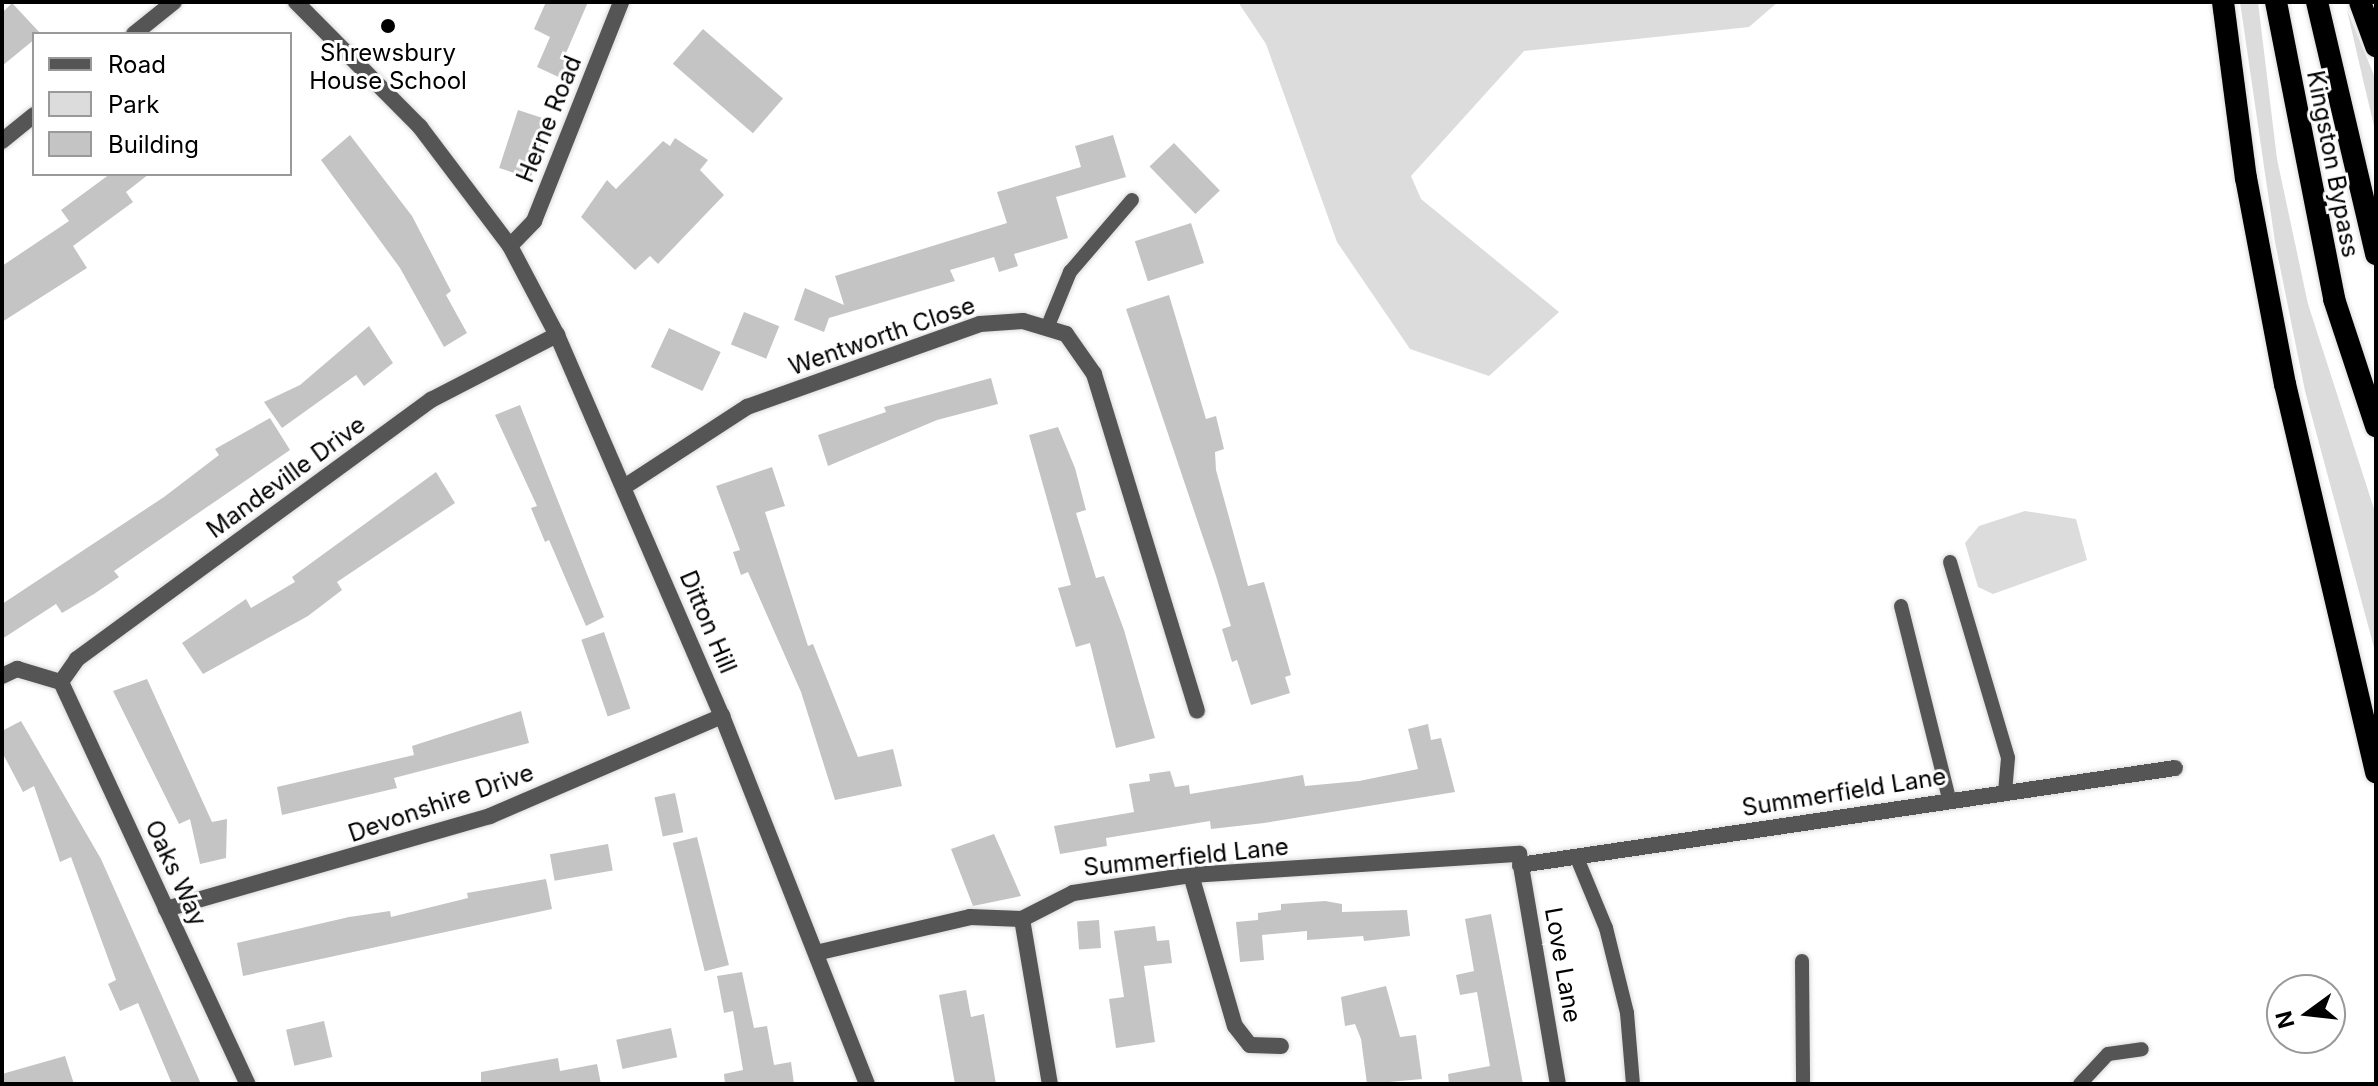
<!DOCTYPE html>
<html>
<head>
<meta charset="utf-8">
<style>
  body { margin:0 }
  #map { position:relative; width:2378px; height:1086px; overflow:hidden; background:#fff; font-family:Inter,sans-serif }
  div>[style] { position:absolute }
  .green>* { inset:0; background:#dcdcdc }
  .building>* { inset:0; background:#c4c4c4; transform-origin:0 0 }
  .roads { filter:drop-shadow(0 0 2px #dbdbdb) drop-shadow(0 0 2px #dbdbdb) }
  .service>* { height:14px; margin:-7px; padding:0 7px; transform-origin:7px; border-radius:7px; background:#555 }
  .minor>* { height:16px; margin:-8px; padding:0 8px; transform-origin:8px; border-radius:8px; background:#555 }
  .tertiary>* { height:16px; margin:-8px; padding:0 8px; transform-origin:8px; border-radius:8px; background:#555 }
  .trunk>* { height:22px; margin:-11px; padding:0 11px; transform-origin:11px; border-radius:11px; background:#000 }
  .dots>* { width:22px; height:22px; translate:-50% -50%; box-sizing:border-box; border:4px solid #fff; border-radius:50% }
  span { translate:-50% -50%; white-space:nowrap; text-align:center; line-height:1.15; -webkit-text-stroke:6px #fff; paint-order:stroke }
  .poi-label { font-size:24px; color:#000 }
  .street-label { font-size:24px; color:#000 }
  .frame { position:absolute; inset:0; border:4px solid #000; pointer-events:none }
  .legend { position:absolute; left:32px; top:32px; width:260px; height:144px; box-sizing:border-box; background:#fff; border:2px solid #999; margin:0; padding:10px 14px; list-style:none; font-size:24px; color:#000 }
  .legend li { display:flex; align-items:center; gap:16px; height:40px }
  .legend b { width:40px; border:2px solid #999 }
  .north { position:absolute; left:2266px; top:974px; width:80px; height:80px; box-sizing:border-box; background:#fff; border:2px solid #999; border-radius:50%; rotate:255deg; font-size:22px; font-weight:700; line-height:32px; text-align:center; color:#000 }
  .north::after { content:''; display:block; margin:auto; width:28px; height:36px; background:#000; clip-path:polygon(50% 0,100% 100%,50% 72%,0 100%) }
</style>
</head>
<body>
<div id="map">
  <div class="green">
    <i style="clip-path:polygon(1238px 2px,1778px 2px,1749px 27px,1524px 51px,1411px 176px,1421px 199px,1559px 312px,1489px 376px,1410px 349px,1337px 242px,1266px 44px)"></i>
    <i style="clip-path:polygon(2240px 2px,2258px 2px,2277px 159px,2308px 304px,2376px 515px,2376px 655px,2305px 391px,2275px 242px)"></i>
    <i style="clip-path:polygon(2347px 10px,2376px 80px,2376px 134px,2364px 84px)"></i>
    <i style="clip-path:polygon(2025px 511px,2076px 519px,2087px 560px,1993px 594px,1978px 587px,1965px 543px,1979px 526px)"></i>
  </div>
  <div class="building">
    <i style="clip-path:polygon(546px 2px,588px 2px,566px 53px,575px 57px,565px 80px,537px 67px,550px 37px,534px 29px)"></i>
    <i style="clip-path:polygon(12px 3px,41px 34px,2px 66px,2px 13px)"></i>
    <i style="left:703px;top:29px;width:106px;height:46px;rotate:41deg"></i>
    <i style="left:518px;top:110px;width:33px;height:61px;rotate:18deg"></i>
    <i style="clip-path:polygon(350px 135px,412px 216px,451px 291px,446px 295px,467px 333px,444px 347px,400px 268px,321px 160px)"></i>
    <i style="clip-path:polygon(1113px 135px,1126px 177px,1056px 197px,1068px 238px,1014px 254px,1018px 266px,999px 272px,994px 257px,950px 270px,955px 281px,829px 318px,824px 332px,794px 320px,805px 288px,844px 305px,835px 276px,1007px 223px,997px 192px,1081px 167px,1075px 146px)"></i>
    <i style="clip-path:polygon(675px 138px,708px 160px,700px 170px,724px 195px,658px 264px,650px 256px,635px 270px,581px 217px,607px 180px,616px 189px,663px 141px,670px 146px)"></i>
    <i style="left:1174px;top:143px;width:66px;height:34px;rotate:46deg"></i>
    <i style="clip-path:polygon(110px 174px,149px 174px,126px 192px,133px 202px,73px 246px,87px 268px,2px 322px,2px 266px,69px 221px,61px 210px)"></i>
    <i style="left:1191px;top:223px;width:42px;height:59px;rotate:72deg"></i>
    <i style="clip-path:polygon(1169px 295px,1206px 419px,1216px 416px,1224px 449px,1215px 452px,1216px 470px,1248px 586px,1264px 582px,1291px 675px,1285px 677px,1290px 693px,1251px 705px,1237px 660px,1232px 662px,1222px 629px,1231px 626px,1216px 576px,1126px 309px)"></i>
    <i style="left:744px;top:312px;width:38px;height:35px;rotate:22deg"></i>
    <i style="clip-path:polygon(369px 326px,393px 363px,364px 386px,356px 375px,282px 428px,264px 402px,300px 385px)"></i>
    <i style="left:669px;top:328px;width:57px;height:43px;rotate:25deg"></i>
    <i style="clip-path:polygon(991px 378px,998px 404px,937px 420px,828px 466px,818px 435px,886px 412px,884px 407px)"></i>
    <i style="clip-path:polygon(520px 405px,604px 617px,586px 626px,549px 540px,545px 542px,531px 508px,537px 506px,495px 415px)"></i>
    <i style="clip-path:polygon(270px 418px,290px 450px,114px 571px,119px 577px,94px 594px,62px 613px,56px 604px,2px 639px,2px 604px,164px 497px,219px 455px,215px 449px)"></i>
    <i style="clip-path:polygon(1058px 427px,1075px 468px,1086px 510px,1076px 513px,1096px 578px,1104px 576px,1124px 630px,1155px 738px,1116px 748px,1090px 643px,1076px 647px,1058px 588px,1071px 585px,1029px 435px)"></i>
    <i style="clip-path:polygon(772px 467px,785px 506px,765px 512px,808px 646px,813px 644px,858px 757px,893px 749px,902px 786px,835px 800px,801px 692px,748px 572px,741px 575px,733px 552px,740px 550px,716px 486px)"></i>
    <i style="clip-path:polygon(436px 472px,455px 503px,337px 582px,342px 590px,308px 616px,203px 674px,182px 643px,246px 599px,251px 608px,295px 582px,292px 577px)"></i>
    <i style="left:604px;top:632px;width:81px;height:24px;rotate:71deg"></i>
    <i style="clip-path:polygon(147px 679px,212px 822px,227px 819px,226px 858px,200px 864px,190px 819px,179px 824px,113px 691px)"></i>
    <i style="clip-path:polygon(521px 711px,529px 743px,394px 778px,397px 788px,282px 815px,277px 787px,414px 755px,412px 746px)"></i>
    <i style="clip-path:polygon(21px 721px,101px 859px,201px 1084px,172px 1084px,138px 1003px,120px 1011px,108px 984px,116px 980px,71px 857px,60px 862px,34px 786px,23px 792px,2px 752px,2px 731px)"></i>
    <i style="clip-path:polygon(1428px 724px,1431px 740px,1441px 738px,1455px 792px,1264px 823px,1211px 829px,1210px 821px,1106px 838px,1107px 846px,1060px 854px,1054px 826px,1134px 812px,1129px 784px,1150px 781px,1149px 774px,1170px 771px,1175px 787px,1189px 785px,1190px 794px,1303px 775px,1305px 786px,1359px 781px,1418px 769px,1408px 729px)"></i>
    <i style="left:675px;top:793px;width:40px;height:21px;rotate:78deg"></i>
    <i style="clip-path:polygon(994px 834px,1021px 896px,973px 906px,951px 849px)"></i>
    <i style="left:697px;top:837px;width:132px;height:25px;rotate:76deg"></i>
    <i style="left:608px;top:844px;width:27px;height:59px;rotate:80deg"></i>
    <i style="clip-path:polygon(546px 879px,552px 909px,243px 976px,237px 943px,349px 917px,390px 911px,391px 917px,468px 898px,467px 893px)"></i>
    <i style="clip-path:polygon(1325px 901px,1342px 904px,1342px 912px,1407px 910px,1410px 936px,1364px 941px,1363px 936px,1307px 940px,1307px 931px,1262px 935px,1264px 960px,1240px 962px,1236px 922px,1258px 920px,1258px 913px,1281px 910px,1281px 904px)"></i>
    <i style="clip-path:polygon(1491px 914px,1523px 1084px,1449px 1084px,1448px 1074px,1490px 1066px,1477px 992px,1460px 995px,1456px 975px,1474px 971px,1465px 919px)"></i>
    <i style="left:1099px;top:920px;width:28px;height:22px;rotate:86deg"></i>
    <i style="clip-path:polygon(1155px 926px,1157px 941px,1169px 940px,1172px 963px,1144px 966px,1155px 1042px,1116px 1048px,1109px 999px,1124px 997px,1114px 931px)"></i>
    <i style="clip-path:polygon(742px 972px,754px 1028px,767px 1026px,774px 1065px,791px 1062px,794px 1084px,725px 1084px,724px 1074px,743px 1070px,733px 1011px,724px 1013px,717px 976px)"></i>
    <i style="clip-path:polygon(1386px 986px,1400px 1037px,1416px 1035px,1422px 1079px,1367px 1084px,1361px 1039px,1355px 1024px,1345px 1026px,1341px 997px)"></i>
    <i style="clip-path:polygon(966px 990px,971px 1017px,984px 1014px,996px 1084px,955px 1084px,939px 995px)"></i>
    <i style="left:324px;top:1021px;width:37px;height:39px;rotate:77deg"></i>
    <i style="left:671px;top:1028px;width:30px;height:56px;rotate:78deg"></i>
    <i style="clip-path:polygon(65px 1056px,74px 1084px,2px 1084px,2px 1074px)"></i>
    <i style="clip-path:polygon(558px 1058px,560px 1071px,597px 1064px,601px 1084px,481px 1084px,481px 1072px)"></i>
  </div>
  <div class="roads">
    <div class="service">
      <i style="left:1047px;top:328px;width:61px;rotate:-67.7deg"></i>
      <i style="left:1070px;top:272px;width:95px;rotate:-49.3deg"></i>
      <i style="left:1950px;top:562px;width:204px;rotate:73.5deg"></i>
      <i style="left:2008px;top:758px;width:33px;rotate:95deg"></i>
      <i style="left:1901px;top:606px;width:199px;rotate:76deg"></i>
      <i style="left:1577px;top:858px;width:76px;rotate:67.5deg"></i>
      <i style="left:1606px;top:928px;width:88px;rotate:76.1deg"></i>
      <i style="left:1627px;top:1013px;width:71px;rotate:85.2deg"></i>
      <i style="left:1802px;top:961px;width:123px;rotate:89.5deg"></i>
      <i style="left:2080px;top:1084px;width:41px;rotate:-47deg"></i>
      <i style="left:2108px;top:1054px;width:34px;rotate:-8deg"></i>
    </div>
    <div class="minor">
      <i style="left:134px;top:34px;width:51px;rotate:-38.7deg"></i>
      <i style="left:2px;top:141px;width:41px;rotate:-39.1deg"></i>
      <i style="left:510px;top:246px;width:35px;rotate:-46deg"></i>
      <i style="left:534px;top:221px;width:236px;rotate:-68.3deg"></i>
      <i style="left:624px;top:487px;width:147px;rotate:-33deg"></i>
      <i style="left:747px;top:407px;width:247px;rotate:-19.6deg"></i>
      <i style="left:980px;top:324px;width:43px;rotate:-4deg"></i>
      <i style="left:1023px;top:321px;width:45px;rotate:16.8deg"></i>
      <i style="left:1066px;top:334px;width:49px;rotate:55deg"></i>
      <i style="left:1094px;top:374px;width:352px;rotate:73deg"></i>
      <i style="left:2px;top:676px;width:17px;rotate:-25deg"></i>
      <i style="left:17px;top:669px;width:46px;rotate:16.5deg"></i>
      <i style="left:61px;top:682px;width:28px;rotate:-55deg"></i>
      <i style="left:77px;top:659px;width:439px;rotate:-36.2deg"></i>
      <i style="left:431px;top:400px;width:142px;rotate:-27.3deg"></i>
      <i style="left:61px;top:682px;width:443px;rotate:65.1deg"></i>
      <i style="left:1520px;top:865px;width:662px;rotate:-8.42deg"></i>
      <i style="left:1191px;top:875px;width:157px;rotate:73.8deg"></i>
      <i style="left:1235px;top:1026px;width:24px;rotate:52deg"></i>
      <i style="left:1250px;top:1045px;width:31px;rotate:2deg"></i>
      <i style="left:166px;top:909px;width:337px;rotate:-16deg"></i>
      <i style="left:490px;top:816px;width:253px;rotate:-23.3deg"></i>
      <i style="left:1022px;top:919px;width:167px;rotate:80.4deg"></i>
      <i style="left:820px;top:952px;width:154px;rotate:-13.1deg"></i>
      <i style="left:970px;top:917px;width:52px;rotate:2.2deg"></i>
      <i style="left:1022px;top:919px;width:57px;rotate:-27deg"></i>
      <i style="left:1073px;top:893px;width:119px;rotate:-8.7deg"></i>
      <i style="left:1191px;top:875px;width:329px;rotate:-3.7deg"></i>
      <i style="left:1519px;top:854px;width:233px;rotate:80.4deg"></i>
    </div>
    <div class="tertiary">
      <i style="left:296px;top:2px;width:176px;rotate:45.2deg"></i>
      <i style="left:420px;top:127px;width:149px;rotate:52.9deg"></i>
      <i style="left:510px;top:246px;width:101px;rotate:62.2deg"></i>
      <i style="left:557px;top:335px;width:415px;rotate:66.6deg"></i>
      <i style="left:722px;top:716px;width:396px;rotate:68.5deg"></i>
    </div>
    <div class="trunk">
      <i style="left:2223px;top:2px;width:177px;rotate:82.6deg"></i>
      <i style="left:2246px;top:178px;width:210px;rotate:79.3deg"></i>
      <i style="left:2285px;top:384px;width:399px;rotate:76.8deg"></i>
      <i style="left:2276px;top:2px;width:303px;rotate:78.9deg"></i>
      <i style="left:2334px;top:299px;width:134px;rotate:71.7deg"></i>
      <i style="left:2317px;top:2px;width:259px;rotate:76.8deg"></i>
      <i style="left:2360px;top:2px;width:47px;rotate:70deg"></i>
    </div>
  </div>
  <div class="dots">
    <i style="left:388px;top:26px;background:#000"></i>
  </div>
  <div class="poi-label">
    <span style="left:388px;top:67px">Shrewsbury<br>House School</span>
  </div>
  <div class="street-label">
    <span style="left:549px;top:119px;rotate:-68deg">Herne Road</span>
    <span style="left:2333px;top:164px;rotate:79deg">Kingston Bypass</span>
    <span style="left:882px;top:336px;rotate:-19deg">Wentworth Close</span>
    <span style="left:286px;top:477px;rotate:-36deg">Mandeville Drive</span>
    <span style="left:708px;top:622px;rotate:67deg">Ditton Hill</span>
    <span style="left:1844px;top:792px;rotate:-9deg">Summerfield Lane</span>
    <span style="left:441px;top:803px;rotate:-19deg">Devonshire Drive</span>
    <span style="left:1186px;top:857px;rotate:-6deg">Summerfield Lane</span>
    <span style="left:176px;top:873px;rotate:65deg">Oaks Way</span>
    <span style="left:1563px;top:965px;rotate:80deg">Love Lane</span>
  </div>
  <div class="frame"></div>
  <ul class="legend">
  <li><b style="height:10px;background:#555"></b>Road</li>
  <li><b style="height:22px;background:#dcdcdc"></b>Park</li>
  <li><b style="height:22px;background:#c4c4c4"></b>Building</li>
  </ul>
  <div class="north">N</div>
</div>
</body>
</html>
